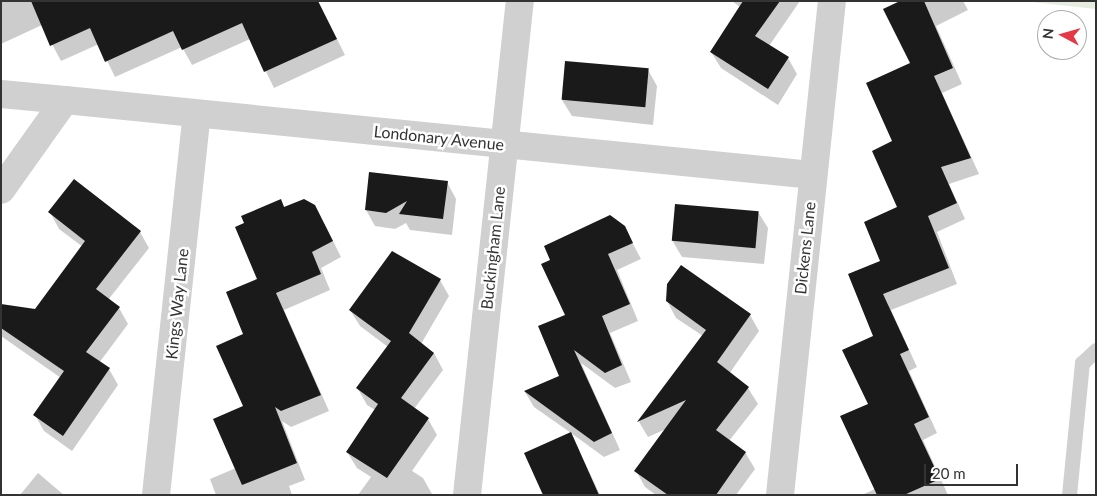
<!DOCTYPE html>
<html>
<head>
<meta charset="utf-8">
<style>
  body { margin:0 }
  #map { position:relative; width:1097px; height:496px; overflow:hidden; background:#fff; font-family:Lato,sans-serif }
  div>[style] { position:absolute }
  .green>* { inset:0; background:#e6ecdf }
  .shadow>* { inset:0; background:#0003 }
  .building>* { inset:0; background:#1a1a1a; transform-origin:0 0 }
  .service>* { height:15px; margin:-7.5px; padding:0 7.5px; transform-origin:7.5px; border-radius:7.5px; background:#d0d0d0 }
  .minor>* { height:28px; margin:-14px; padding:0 14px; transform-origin:14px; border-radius:14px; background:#d0d0d0 }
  span { translate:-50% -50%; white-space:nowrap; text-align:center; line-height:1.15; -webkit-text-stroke:5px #fff; paint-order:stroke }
  .street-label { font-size:16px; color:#333 }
  .frame { position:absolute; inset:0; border:2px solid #333; pointer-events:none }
  .north { position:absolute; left:1037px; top:10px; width:50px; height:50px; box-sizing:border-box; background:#fff; border:1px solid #adadad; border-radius:50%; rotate:276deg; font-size:14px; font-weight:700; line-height:20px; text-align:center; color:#333 }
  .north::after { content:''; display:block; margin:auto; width:18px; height:22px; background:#e63946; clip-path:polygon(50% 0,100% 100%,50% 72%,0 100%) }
  .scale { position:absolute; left:924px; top:464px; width:94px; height:22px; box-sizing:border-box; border:2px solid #333; border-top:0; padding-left:6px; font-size:15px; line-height:18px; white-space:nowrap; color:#333; -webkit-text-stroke:4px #fff; paint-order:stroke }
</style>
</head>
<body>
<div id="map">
  <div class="green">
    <i style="clip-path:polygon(1023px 1px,1096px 1px,1096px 9px)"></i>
  </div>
  <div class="shadow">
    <i style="clip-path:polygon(1px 1px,318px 1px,345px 55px,274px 88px,250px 39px,192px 65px,182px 47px,115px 77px,99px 44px,61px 61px,42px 25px,1px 44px)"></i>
    <i style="clip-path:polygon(732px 1px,800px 1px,769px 46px,788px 58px,797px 74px,778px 105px,721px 68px,711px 52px,740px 7px)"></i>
    <i style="clip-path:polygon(902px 1px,963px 1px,968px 10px,936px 26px,962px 84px,942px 93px,979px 174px,949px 184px,965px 219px,937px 232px,957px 284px,891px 310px,917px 367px,909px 371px,937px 433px,923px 440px,948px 495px,862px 495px,875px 489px,869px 404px,875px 336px,882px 262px,899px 207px,894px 142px,912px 64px)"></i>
    <i style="clip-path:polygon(648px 70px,657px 86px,653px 125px,572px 116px,562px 100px)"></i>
    <i style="clip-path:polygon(447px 182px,456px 199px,452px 235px,410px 230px,406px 223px,395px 229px,375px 226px,366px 210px)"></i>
    <i style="clip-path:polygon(281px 201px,285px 208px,324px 223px,341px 257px,321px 268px,330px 290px,284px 310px,329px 411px,291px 427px,282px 421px,305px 480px,289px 486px,292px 495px,216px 495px,210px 479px,236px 468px,245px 407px,245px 335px)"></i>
    <i style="clip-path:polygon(50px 212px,140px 232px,149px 248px,108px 300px,119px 308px,128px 324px,99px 363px,109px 369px,118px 385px,72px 451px,44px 431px,35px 415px,61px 378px,1px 336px,1px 306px,35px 310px,83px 247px,59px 229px)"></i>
    <i style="clip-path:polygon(758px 212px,768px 228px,764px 264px,682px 257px,672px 240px)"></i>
    <i style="clip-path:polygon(624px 227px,641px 259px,617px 270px,638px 321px,610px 333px,631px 382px,615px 388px,581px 363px,620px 450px,604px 457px,571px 433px,600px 495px,545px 495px,571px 433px,534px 407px,525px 392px,560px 377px,566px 315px)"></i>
    <i style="clip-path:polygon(440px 280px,449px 296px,421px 344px,434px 353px,443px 370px,414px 409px,428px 419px,437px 435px,412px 471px,423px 478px,432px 494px,358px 495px,371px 477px,357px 468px,347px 452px,375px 410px,367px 405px,358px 389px,388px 347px,360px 326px,350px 310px)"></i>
    <i style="clip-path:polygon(667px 301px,750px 315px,759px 331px,729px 374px,748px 388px,758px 404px,729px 441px,745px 452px,755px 469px,736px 495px,656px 495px,645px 487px,636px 471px,666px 429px,648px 437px,639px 422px,703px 336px,676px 318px)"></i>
    <i style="clip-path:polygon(38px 473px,64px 495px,20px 495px)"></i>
  </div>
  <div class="building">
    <i style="clip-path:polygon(31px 1px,318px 1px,337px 39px,264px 72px,242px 23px,182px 50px,173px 31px,105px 62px,90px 28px,50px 46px)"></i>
    <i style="clip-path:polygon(743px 1px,780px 1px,755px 36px,789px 57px,768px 89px,710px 52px)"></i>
    <i style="clip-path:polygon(900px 1px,924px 1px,953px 68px,934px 76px,971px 158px,941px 167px,957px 203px,928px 216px,949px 268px,883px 294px,909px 350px,900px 354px,929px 417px,914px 424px,940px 479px,904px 495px,877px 495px,840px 416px,868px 404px,842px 350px,873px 336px,848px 274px,880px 261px,864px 222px,897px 207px,872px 151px,892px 141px,866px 83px,910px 63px,883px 9px)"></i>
    <i style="left:565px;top:61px;width:84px;height:39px;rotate:5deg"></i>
    <i style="clip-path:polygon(369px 172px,448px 181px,443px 219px,399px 214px,407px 201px,386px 213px,365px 210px)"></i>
    <i style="clip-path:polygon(74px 179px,141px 231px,96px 289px,120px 307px,86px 352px,110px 368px,63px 436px,33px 415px,64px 371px,1px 328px,1px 304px,35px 309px,85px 241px,48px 212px)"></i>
    <i style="clip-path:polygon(281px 199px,284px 207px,304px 199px,315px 205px,333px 241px,312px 252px,321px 274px,276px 293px,321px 395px,281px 411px,275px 407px,297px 463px,242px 485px,213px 419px,243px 406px,216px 346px,243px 334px,226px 292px,257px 279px,235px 227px,244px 223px,241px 216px)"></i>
    <i style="left:675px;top:204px;width:84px;height:37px;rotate:5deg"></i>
    <i style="clip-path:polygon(610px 215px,625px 226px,633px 243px,608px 254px,630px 304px,602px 316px,622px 365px,605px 373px,574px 350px,612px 433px,594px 442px,524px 391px,559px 376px,538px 326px,565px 315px,541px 264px,550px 260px,544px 246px)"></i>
    <i style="clip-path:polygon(392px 251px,441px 279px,409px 333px,434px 353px,401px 398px,429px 418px,387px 478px,346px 452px,378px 404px,356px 388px,391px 341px,349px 310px)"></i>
    <i style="clip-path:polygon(681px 265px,751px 314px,717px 362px,749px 387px,716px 430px,746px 452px,716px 495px,668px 495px,634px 471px,686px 400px,637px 422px,706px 330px,666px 301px,667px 284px)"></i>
    <i style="clip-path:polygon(571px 432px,599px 495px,543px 495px,524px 453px)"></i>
  </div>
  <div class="service">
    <i style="left:1069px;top:495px;width:133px;rotate:-84.4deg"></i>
    <i style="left:1082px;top:363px;width:19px;rotate:-43deg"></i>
  </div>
  <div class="minor">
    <i style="left:1px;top:94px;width:64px;rotate:5.4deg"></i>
    <i style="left:65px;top:100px;width:110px;rotate:125.4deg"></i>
    <i style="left:65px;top:100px;width:752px;rotate:5.73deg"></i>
    <i style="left:156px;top:495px;width:383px;rotate:-83.9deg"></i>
    <i style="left:467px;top:495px;width:497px;rotate:-83.9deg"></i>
    <i style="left:780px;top:495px;width:497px;rotate:-84deg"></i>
  </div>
  <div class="street-label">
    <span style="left:439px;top:138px;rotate:6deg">Londonary Avenue</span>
    <span style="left:493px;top:248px;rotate:-84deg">Buckingham Lane</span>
    <span style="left:805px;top:248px;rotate:-84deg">Dickens Lane</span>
    <span style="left:177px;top:304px;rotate:-84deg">Kings Way Lane</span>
  </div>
  <div class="frame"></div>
  <div class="north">N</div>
  <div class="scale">20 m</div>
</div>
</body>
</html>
